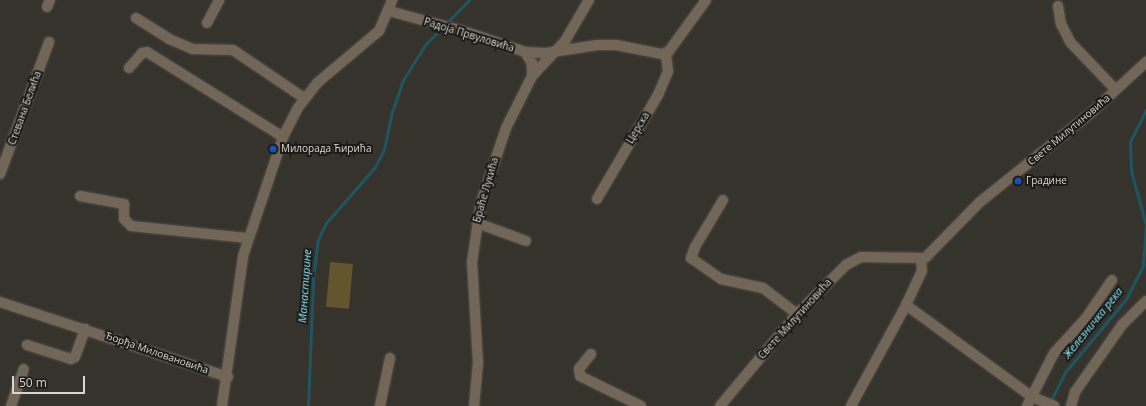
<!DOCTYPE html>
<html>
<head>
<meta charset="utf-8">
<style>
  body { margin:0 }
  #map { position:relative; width:1146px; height:406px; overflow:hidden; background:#36332d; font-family:"Open Sans",sans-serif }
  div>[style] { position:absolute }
  .green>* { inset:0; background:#63552e; transform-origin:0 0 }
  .stream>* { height:3px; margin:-1.5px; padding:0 1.5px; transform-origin:1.5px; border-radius:1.5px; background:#1e5560 }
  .roads { filter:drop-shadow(0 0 1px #53504b) drop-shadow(0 0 1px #53504b) }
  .minor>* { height:10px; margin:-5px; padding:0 5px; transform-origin:5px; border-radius:5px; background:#716657 }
  .dots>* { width:11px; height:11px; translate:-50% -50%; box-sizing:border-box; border:2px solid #1c1b18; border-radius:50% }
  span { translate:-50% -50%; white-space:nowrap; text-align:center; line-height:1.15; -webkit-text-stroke:4px #1c1b18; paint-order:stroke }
  .street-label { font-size:10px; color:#d8d6d2 }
  .poi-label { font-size:10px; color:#d8d6d2 }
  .left { translate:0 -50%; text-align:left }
  .water-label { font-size:11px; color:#8be5f8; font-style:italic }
  .scale { position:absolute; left:12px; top:376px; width:73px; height:18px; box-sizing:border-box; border:2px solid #d8d6d2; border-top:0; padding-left:5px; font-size:12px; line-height:14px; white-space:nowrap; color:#d8d6d2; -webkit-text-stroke:3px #1c1b18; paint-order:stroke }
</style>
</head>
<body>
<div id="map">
  <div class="green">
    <i style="left:330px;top:262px;width:23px;height:45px;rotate:5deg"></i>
  </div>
  <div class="stream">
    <i style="left:1146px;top:110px;width:35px;rotate:117deg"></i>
    <i style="left:1130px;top:141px;width:30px;rotate:88deg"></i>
    <i style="left:1131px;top:171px;width:56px;rotate:74.5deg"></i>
    <i style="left:1050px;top:402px;width:35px;rotate:-63deg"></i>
    <i style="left:1066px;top:371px;width:94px;rotate:-50.2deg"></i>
    <i style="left:1126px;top:299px;width:38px;rotate:-63deg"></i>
    <i style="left:1143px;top:265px;width:39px;rotate:-86deg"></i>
    <i style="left:308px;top:406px;width:127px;rotate:-87.7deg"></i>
    <i style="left:313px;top:279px;width:39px;rotate:-83deg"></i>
    <i style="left:318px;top:240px;width:19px;rotate:-65deg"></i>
    <i style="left:326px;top:223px;width:74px;rotate:-48.8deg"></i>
    <i style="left:375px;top:167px;width:20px;rotate:-63deg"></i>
    <i style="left:384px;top:149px;width:38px;rotate:-78deg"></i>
    <i style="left:392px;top:112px;width:34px;rotate:-71deg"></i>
    <i style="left:403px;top:80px;width:41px;rotate:-57.8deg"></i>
    <i style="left:425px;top:45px;width:63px;rotate:-45.6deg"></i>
  </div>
  <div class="roads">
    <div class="minor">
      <i style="left:1058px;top:6px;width:18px;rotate:81deg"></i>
      <i style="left:1061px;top:24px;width:20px;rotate:63deg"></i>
      <i style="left:1070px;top:42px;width:66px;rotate:46.2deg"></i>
      <i style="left:47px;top:7px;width:8px;rotate:-67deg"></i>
      <i style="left:389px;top:11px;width:77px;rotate:15.1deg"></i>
      <i style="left:463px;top:31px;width:65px;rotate:18.7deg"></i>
      <i style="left:525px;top:52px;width:21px;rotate:3deg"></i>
      <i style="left:546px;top:53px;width:52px;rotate:-8.9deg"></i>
      <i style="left:597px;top:45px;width:19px"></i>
      <i style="left:616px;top:45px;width:47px;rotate:11.1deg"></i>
      <i style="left:662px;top:54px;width:8px;rotate:-23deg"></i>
      <i style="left:669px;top:51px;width:63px;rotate:-54deg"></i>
      <i style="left:136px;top:18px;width:39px;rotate:32deg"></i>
      <i style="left:169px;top:39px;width:26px;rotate:23deg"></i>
      <i style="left:193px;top:49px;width:40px;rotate:1.4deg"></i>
      <i style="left:233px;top:50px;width:86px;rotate:34.1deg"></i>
      <i style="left:207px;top:23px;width:26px;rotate:-62deg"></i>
      <i style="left:525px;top:52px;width:13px;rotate:58deg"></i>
      <i style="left:532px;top:63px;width:13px;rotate:90deg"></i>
      <i style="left:129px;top:68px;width:20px;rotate:-49deg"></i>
      <i style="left:142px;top:53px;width:5px;rotate:-11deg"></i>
      <i style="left:147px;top:52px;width:160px;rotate:32deg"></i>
      <i style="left:0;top:174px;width:141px;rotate:-69.6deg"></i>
      <i style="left:80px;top:196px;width:45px;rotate:10.3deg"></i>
      <i style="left:124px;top:204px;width:15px;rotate:90deg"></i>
      <i style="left:124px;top:219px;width:10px;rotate:45deg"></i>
      <i style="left:131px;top:226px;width:118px;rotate:5.9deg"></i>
      <i style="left:597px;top:199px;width:121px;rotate:-59.6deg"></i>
      <i style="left:658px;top:95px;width:26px;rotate:-67deg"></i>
      <i style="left:668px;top:71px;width:17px;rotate:-97deg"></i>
      <i style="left:723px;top:200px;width:55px;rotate:120.8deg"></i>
      <i style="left:695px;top:247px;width:12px;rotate:110deg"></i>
      <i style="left:691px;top:258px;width:37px;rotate:35deg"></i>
      <i style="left:721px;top:279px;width:43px;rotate:12.1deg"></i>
      <i style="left:763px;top:288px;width:43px;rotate:37.4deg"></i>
      <i style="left:477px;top:223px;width:52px;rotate:20.2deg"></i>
      <i style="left:0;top:302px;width:240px;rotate:18.2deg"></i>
      <i style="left:906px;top:305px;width:156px;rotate:36.1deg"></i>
      <i style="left:1032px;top:397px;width:24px;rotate:22deg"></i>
      <i style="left:27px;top:345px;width:46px;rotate:17.7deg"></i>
      <i style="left:71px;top:359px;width:4px;rotate:-27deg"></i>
      <i style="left:75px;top:357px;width:30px;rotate:-70deg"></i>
      <i style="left:591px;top:354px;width:19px;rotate:129deg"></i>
      <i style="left:579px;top:369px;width:7px;rotate:82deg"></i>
      <i style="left:580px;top:376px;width:68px;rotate:26.2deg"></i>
      <i style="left:11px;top:406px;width:39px;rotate:-71deg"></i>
      <i style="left:222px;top:406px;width:151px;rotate:-82deg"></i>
      <i style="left:243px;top:256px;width:126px;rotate:-71.4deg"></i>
      <i style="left:283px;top:137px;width:31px;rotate:-63deg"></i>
      <i style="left:297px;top:109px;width:33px;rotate:-52deg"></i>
      <i style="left:317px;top:83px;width:81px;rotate:-40deg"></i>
      <i style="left:379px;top:31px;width:34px;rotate:-67deg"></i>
      <i style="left:380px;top:406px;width:49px;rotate:-78.2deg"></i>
      <i style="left:474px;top:406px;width:43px;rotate:-84.7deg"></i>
      <i style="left:478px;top:363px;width:101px;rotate:-93.4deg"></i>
      <i style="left:472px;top:262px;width:61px;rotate:-81.5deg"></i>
      <i style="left:481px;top:202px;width:78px;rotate:-71.3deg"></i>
      <i style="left:506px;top:128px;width:58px;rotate:-63.4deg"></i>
      <i style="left:532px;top:76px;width:48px;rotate:-46.7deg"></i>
      <i style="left:565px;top:41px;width:48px;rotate:-59.7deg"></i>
      <i style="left:720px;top:406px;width:120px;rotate:-50.1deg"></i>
      <i style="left:797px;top:314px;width:69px;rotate:-45deg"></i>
      <i style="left:846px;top:265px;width:17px;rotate:-28deg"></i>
      <i style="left:861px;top:257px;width:64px;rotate:0.9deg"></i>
      <i style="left:925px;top:258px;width:78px;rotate:-45.5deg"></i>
      <i style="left:980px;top:202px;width:144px;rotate:-38.8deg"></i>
      <i style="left:1092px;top:112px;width:74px;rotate:-42.8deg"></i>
      <i style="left:851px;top:406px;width:115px;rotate:-61.4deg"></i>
      <i style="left:906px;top:305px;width:38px;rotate:-65deg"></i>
      <i style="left:922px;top:271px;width:13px;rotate:-94deg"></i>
      <i style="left:1027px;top:406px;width:59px;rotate:-63deg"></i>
      <i style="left:1054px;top:353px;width:47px;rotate:-47.6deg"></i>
      <i style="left:1086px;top:318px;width:46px;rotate:-55.6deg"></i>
      <i style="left:1071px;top:406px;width:15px;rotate:-74deg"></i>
      <i style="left:1075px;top:392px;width:82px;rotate:-55deg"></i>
      <i style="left:1122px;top:325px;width:34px;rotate:-45deg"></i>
    </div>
  </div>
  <div class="dots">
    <i style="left:273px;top:149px;background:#1a4fb4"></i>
    <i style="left:1018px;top:181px;background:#1a4fb4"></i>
  </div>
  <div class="street-label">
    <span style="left:469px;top:35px;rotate:17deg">Радоја Првуловића</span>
    <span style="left:25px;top:108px;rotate:-70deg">Стевана Белића</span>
    <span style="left:638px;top:128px;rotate:-59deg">Церска</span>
    <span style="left:1069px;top:130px;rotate:-40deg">Свете Милутиновића</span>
    <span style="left:486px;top:190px;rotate:-74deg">Браће Лукића</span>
    <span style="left:795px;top:319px;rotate:-48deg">Свете Милутиновића</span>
    <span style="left:157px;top:353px;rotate:19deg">Ђорђа Миловановића</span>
  </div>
  <div class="poi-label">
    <span class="left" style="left:281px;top:149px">Милорада Ћирића</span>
    <span class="left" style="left:1026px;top:181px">Градине</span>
  </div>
  <div class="water-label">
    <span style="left:305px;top:286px;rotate:-86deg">Манастирине</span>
    <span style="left:1093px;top:323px;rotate:-51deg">Железничка река</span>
  </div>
  <div class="scale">50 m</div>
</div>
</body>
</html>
